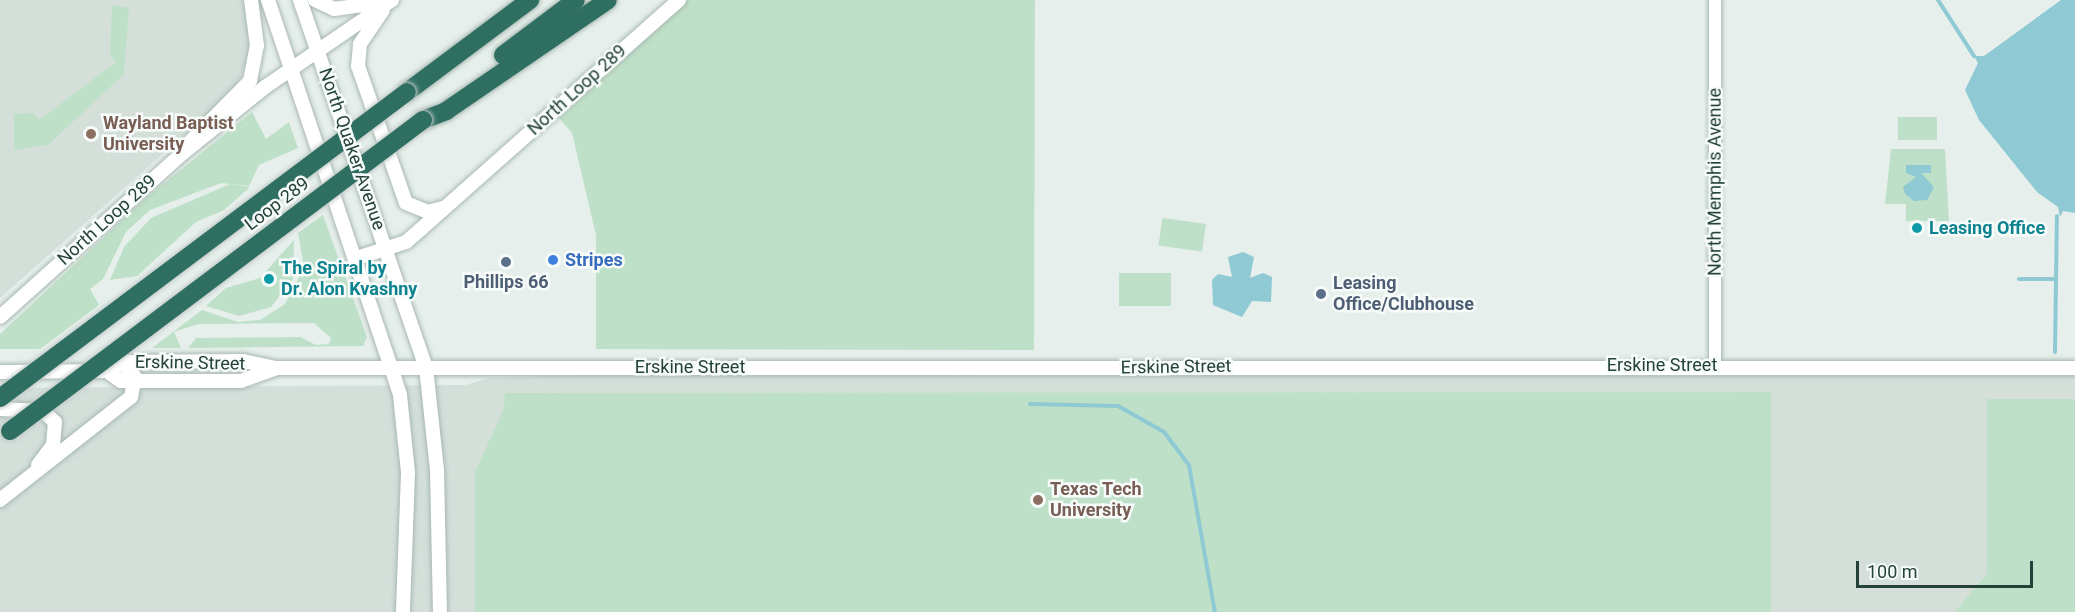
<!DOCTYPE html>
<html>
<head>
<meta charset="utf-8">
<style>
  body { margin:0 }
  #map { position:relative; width:2075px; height:612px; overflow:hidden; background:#e6efeb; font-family:Roboto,sans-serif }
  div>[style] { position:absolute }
  .built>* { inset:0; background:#d4dfda }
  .green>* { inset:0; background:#bfe0c8; transform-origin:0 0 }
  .water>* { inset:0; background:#8ec9d4 }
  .stream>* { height:4px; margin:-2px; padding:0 2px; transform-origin:2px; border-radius:2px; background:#8ec9d4 }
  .roads { filter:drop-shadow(0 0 2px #a8b8b2) drop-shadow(0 0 2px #a8b8b2) }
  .tertiary>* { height:12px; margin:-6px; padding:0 6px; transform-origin:6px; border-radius:6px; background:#fff }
  .secondary>* { height:14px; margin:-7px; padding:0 7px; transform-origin:7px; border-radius:7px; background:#fff }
  .motorway>* { height:18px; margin:-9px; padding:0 9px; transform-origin:9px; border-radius:9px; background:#2f6f62 }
  .bridges { filter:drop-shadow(0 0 2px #c2cac8) drop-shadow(0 0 2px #c2cac8) }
  .motorway-bridge>* { height:18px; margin:-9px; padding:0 9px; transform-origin:9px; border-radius:9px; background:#2f6f62 }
  .dots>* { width:16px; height:16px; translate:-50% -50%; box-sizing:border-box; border:3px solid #f7fbf9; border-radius:50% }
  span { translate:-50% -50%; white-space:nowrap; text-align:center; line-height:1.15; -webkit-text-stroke:5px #f7fbf9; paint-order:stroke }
  .street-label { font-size:18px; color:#24423a }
  .education-label { font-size:18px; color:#785e54; font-weight:700 }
  .left { translate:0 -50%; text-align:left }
  .culture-label { font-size:18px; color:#0d838f; font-weight:700 }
  .shop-label { font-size:18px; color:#366cbe; font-weight:700 }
  .service-label { font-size:18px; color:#4e5e75; font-weight:700 }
  .scale { position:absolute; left:1856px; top:561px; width:177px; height:27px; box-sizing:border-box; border:3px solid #24423a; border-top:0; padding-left:8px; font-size:18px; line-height:21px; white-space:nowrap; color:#24423a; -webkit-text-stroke:4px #f7fbf9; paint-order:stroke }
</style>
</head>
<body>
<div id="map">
  <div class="built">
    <i style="clip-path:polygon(0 0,246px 0,252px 50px,235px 90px,0 298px)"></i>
    <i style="clip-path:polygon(577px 375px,2075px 376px,2075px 612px,0 612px,0 388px,465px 385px,490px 378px)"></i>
  </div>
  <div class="green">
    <i style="clip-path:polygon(688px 0,1035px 0,1034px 350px,596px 349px,596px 235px,572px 133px,559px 118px)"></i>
    <i style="clip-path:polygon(112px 5px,129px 8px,124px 74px,48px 145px,14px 150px,14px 114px,33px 113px,39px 120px,116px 62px,110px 54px)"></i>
    <i style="clip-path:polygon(252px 112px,266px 139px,289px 122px,298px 148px,259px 165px,249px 186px,221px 183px,150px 210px,126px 232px,103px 279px,90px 289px,99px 305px,40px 349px,0 349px,0 334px,146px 198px)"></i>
    <i style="left:1898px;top:117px;width:39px;height:23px"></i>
    <i style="clip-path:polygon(1891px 149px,1945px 149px,1949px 221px,1906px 221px,1906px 204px,1885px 204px)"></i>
    <i style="clip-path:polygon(230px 184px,250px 187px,224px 210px,196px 222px,137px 276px,110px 280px,124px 247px,151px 218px)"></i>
    <i style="clip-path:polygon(323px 215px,367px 337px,363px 346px,188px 348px,196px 338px,300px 337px,316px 345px,329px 344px,331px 338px,314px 323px,198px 324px,174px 332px,181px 348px,152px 348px,202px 310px,238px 322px,260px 320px,285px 304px,304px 267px,298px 233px)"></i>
    <i style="left:1206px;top:224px;width:28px;height:44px;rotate:98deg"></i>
    <i style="clip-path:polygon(294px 240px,293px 279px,271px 307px,239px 316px,206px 306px,226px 288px,260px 278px)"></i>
    <i style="left:1119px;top:273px;width:52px;height:33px"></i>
    <i style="clip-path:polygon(1771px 392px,1771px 612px,475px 612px,475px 472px,503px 411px,505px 393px)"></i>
    <i style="clip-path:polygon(1987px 399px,2075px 399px,2075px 612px,1955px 612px,1987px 573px)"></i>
  </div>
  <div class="water">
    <i style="clip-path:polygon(2061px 0,2075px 0,2075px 213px,2063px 211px,2060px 217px,2058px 207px,2037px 192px,1979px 120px,1965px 90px,1978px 63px,1974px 56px,1984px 56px)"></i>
    <i style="clip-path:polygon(1906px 165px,1931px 165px,1931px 173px,1921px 173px,1934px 187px,1927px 200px,1914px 201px,1905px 194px,1903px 187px,1916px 177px,1906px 173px)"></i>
    <i style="clip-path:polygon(1243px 252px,1254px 257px,1250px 278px,1263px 273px,1272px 277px,1271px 302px,1252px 301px,1242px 317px,1213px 305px,1212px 280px,1218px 274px,1232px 277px,1228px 257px)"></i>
  </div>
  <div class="stream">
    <i style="left:1938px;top:0;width:67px;rotate:57.3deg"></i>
    <i style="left:2019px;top:279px;width:35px"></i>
    <i style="left:2055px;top:352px;width:136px;rotate:-89.2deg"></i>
    <i style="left:1030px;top:404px;width:88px;rotate:1.3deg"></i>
    <i style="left:1118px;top:406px;width:53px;rotate:29.5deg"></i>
    <i style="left:1164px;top:432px;width:41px;rotate:52.9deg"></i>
    <i style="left:1189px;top:465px;width:149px;rotate:80deg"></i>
  </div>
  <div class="roads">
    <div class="tertiary">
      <i style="left:1715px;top:0;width:365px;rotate:90deg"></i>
    </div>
    <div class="secondary">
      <i style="left:268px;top:0;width:416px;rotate:71.5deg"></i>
      <i style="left:400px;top:395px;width:78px;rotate:84.1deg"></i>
      <i style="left:408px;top:473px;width:139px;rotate:92.1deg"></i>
      <i style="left:300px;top:0;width:388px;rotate:71.1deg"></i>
      <i style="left:426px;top:367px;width:104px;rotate:83.9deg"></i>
      <i style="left:437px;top:470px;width:142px;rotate:88.8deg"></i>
      <i style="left:315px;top:0;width:21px;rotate:25deg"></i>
      <i style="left:334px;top:9px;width:51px;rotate:-7.8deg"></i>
      <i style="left:383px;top:10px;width:41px;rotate:124.1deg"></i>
      <i style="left:360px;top:44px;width:22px;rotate:95deg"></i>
      <i style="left:358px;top:66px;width:145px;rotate:70.7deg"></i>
      <i style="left:406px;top:203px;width:24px;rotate:22deg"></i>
      <i style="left:428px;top:212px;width:16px;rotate:-15deg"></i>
      <i style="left:190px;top:142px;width:86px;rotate:-45.5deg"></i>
      <i style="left:250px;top:81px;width:36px;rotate:-79deg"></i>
      <i style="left:257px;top:46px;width:46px;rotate:-97.4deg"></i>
      <i style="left:357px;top:258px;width:52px;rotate:-18.1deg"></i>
      <i style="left:406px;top:242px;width:20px;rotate:-41deg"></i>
      <i style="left:421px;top:229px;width:345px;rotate:-41.6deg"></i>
      <i style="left:0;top:317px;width:246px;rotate:-41.9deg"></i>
      <i style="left:183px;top:153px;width:105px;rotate:-38.8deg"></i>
      <i style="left:265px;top:87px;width:154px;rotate:-34.4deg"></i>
      <i style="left:107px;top:371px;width:17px;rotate:36deg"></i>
      <i style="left:121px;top:381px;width:120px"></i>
      <i style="left:241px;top:381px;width:37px;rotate:-20deg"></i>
      <i style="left:0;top:372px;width:107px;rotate:-0.5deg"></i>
      <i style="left:107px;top:371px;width:17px;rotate:-33deg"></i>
      <i style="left:121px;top:362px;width:122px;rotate:-0.5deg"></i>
      <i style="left:243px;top:361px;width:34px;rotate:12deg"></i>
      <i style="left:276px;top:368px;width:1799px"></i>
      <i style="left:0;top:409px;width:43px;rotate:2.7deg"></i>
      <i style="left:43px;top:411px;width:16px;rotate:43deg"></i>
      <i style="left:55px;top:422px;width:23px;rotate:95deg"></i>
      <i style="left:53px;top:445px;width:25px;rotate:127deg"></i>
      <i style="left:0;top:500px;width:167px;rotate:-38.2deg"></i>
      <i style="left:131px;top:397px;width:20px;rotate:-79deg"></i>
      <i style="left:135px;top:377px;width:21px;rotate:-133deg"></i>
    </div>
    <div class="motorway">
      <i style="left:503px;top:55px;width:91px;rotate:-37deg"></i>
      <i style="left:407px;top:92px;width:154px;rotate:-36.8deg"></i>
      <i style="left:423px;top:120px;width:25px;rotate:-21deg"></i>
      <i style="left:446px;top:111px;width:196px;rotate:-34.4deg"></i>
    </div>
  </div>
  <div class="bridges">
    <div class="motorway-bridge">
      <i style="left:0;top:398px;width:509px;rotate:-36.94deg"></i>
      <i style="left:10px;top:431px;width:517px;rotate:-36.98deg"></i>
    </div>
  </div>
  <div class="dots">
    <i style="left:91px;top:134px;background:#8d6e63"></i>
    <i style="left:1917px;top:228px;background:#0f9aa8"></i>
    <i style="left:553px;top:260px;background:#3f7fe0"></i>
    <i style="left:506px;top:262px;background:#5c6f8a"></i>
    <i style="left:269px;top:279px;background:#0f9aa8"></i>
    <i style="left:1321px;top:294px;background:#5c6f8a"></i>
    <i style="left:1038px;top:500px;background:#8d6e63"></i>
  </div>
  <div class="street-label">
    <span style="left:577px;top:90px;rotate:-42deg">North Loop 289</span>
    <span style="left:352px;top:149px;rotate:71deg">North Quaker Avenue</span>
    <span style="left:1715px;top:182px;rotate:-90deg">North Memphis Avenue</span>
    <span style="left:277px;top:204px;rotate:-37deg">Loop 289</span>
    <span style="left:107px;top:220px;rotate:-42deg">North Loop 289</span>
    <span style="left:190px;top:363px;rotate:1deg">Erskine Street</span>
    <span style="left:1662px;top:365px">Erskine Street</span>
    <span style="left:690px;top:367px">Erskine Street</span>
    <span style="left:1176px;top:367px;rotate:-1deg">Erskine Street</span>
  </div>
  <div class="education-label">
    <span class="left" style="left:103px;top:134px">Wayland Baptist<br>University</span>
    <span class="left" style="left:1050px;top:500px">Texas Tech<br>University</span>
  </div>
  <div class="culture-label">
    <span class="left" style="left:1929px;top:228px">Leasing Office</span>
    <span class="left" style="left:281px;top:279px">The Spiral by<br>Dr. Alon Kvashny</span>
  </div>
  <div class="shop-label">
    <span class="left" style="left:565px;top:260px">Stripes</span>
  </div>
  <div class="service-label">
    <span style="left:506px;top:282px">Phillips 66</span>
    <span class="left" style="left:1333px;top:294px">Leasing<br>Office/Clubhouse</span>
  </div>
  <div class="scale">100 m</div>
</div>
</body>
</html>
